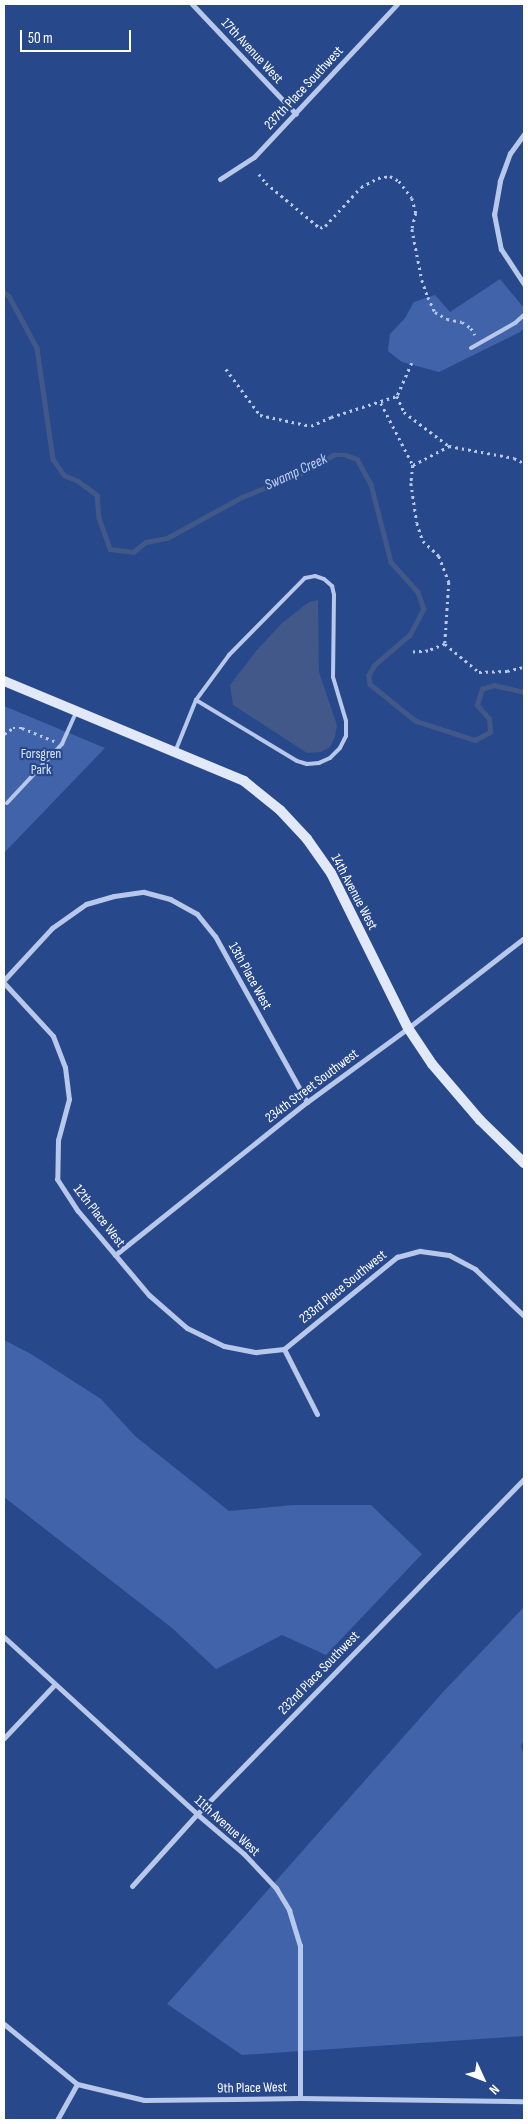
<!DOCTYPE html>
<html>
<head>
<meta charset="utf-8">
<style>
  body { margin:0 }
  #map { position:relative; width:528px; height:2124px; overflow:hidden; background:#28488c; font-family:"Sofia Sans Condensed",sans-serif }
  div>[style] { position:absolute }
  .green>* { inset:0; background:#4063aa }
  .water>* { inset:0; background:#415889 }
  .stream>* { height:4.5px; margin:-2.25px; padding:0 2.25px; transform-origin:2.25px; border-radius:2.25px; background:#415889 }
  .path>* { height:2.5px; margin-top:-1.25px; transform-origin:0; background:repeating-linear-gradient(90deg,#b7c8ea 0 2.5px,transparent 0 6.5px) }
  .lane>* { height:4px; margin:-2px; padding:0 2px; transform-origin:2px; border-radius:2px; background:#b7c8ea }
  .street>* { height:5px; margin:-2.5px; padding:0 2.5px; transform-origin:2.5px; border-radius:2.5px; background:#b7c8ea }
  .secondary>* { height:10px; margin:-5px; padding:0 5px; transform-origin:5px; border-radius:5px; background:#e1e9f8 }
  span { translate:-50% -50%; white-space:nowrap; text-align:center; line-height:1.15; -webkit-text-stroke:4.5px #28488c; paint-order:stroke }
  .street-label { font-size:14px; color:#fff }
  .park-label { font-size:14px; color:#dbe5f8 }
  .water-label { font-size:15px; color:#c3d2f1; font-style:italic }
  .frame { position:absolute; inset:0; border:5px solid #fff; pointer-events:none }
  .north { position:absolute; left:458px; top:2054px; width:50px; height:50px; -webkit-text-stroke:4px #28488c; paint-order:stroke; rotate:133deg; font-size:14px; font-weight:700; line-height:20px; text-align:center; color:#fff }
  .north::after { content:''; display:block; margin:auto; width:18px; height:22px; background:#fff; clip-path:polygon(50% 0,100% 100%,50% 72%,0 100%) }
  .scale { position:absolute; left:20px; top:30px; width:111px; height:22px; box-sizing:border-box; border:2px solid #fff; border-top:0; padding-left:6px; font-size:15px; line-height:18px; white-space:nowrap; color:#fff; -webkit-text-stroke:4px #28488c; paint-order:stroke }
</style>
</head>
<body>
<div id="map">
  <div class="green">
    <i style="clip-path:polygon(500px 279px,524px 308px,524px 328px,520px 332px,439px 372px,402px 362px,388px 351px,390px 334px,405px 318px,414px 302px,435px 295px,450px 312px)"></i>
    <i style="clip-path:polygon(4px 706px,105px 748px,4px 853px)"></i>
    <i style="clip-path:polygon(4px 1340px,31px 1354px,101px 1399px,135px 1436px,229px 1511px,293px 1505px,371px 1505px,422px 1554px,326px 1655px,282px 1635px,216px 1669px,172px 1628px,4px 1497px)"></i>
    <i style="clip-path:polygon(524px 1607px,524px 1739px,521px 1746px,524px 1756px,524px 2036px,242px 2055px,167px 2004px,444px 1691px)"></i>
  </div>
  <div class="water">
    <i style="clip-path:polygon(318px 600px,319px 672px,337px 725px,335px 737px,330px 747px,321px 752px,307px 753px,233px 705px,230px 685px,257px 650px,282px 623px,309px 602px)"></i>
  </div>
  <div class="stream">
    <i style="left:4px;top:292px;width:6px;rotate:39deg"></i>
    <i style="left:9px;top:296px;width:59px;rotate:61.7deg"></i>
    <i style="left:37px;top:348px;width:112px;rotate:81.8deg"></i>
    <i style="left:53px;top:459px;width:19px;rotate:55deg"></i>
    <i style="left:64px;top:475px;width:15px;rotate:23deg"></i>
    <i style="left:78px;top:481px;width:24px;rotate:36deg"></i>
    <i style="left:97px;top:495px;width:23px;rotate:85deg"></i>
    <i style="left:99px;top:518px;width:33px;rotate:70deg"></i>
    <i style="left:110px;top:549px;width:23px;rotate:7deg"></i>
    <i style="left:133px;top:552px;width:16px;rotate:-38deg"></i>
    <i style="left:146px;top:542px;width:21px;rotate:-11deg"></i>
    <i style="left:167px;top:538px;width:85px;rotate:-28.7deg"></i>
    <i style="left:242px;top:497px;width:67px;rotate:-22deg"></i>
    <i style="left:304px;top:472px;width:34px;rotate:-30deg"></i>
    <i style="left:333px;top:455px;width:13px"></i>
    <i style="left:346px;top:455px;width:12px;rotate:20deg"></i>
    <i style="left:357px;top:459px;width:29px;rotate:61deg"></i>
    <i style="left:371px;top:484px;width:81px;rotate:75.6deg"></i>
    <i style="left:391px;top:562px;width:40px;rotate:48deg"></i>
    <i style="left:418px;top:592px;width:18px;rotate:71deg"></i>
    <i style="left:424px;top:609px;width:30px;rotate:118deg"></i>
    <i style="left:410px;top:635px;width:46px;rotate:139.4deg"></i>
    <i style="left:375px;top:665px;width:12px;rotate:121deg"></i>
    <i style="left:369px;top:675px;width:9px;rotate:84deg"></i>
    <i style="left:370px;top:684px;width:59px;rotate:38.8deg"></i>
    <i style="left:416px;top:721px;width:62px;rotate:17.9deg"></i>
    <i style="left:475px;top:740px;width:17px;rotate:-28deg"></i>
    <i style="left:490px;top:732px;width:13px;rotate:-94deg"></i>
    <i style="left:489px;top:719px;width:18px;rotate:-131deg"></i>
    <i style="left:477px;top:705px;width:17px;rotate:-73deg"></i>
    <i style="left:482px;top:689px;width:13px;rotate:-18deg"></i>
    <i style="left:494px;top:685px;width:31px;rotate:13deg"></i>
  </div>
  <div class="path">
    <i style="left:259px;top:174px;width:11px;rotate:52deg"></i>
    <i style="left:266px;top:183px;width:70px;rotate:39.8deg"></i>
    <i style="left:320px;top:228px;width:5px;rotate:-22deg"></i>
    <i style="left:325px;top:226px;width:53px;rotate:-47.3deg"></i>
    <i style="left:361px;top:187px;width:19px;rotate:-28deg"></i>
    <i style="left:378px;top:178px;width:12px;rotate:-9deg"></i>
    <i style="left:390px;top:176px;width:10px;rotate:29deg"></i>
    <i style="left:399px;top:181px;width:21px;rotate:53deg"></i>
    <i style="left:412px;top:198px;width:16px;rotate:75deg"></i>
    <i style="left:416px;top:213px;width:16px;rotate:104deg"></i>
    <i style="left:412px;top:229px;width:52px;rotate:78.9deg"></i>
    <i style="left:422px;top:280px;width:18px;rotate:71deg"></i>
    <i style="left:428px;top:297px;width:17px;rotate:65deg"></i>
    <i style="left:435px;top:312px;width:14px;rotate:30deg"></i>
    <i style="left:447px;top:319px;width:15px;rotate:11deg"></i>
    <i style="left:462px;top:322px;width:11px;rotate:34deg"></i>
    <i style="left:471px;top:328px;width:8px;rotate:60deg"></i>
    <i style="left:412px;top:363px;width:36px;rotate:114deg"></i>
    <i style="left:397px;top:396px;width:17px;rotate:66deg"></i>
    <i style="left:404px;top:412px;width:56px;rotate:37.1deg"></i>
    <i style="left:449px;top:446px;width:66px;rotate:10.5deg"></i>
    <i style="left:514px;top:458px;width:11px;rotate:27deg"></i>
    <i style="left:226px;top:369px;width:57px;rotate:53.5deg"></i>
    <i style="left:260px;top:415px;width:52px;rotate:12.2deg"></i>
    <i style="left:311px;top:426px;width:22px;rotate:-24deg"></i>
    <i style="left:331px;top:417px;width:69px;rotate:-17.7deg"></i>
    <i style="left:381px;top:403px;width:70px;rotate:62.7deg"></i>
    <i style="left:413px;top:465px;width:41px;rotate:-27.8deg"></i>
    <i style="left:413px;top:465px;width:18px;rotate:96deg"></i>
    <i style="left:411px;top:483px;width:40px;rotate:81.5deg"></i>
    <i style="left:417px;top:523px;width:19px;rotate:72deg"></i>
    <i style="left:423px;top:541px;width:22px;rotate:43deg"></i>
    <i style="left:439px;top:556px;width:28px;rotate:69deg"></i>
    <i style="left:449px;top:582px;width:62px;rotate:93.7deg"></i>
    <i style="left:445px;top:644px;width:18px;rotate:158deg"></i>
    <i style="left:428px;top:651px;width:15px;rotate:176deg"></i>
    <i style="left:445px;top:644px;width:44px;rotate:39.5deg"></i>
    <i style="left:479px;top:672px;width:28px;rotate:-2deg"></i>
    <i style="left:507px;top:671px;width:16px;rotate:-14deg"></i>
    <i style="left:4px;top:734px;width:11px;rotate:-34deg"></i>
    <i style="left:13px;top:728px;width:9px"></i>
    <i style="left:22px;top:728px;width:35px;rotate:22deg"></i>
  </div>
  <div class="lane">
    <i style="left:471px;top:348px;width:51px;rotate:-29.6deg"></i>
    <i style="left:515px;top:323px;width:12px;rotate:-42deg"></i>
    <i style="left:175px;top:752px;width:56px;rotate:-68deg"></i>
    <i style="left:196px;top:700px;width:56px;rotate:-53.7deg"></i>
    <i style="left:229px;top:655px;width:108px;rotate:-45.4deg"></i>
    <i style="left:305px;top:578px;width:10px;rotate:-11deg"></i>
    <i style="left:315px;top:576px;width:9px;rotate:18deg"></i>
    <i style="left:324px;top:579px;width:11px;rotate:41deg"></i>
    <i style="left:332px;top:586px;width:9px;rotate:77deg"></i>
    <i style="left:334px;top:595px;width:82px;rotate:90.7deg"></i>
    <i style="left:333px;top:677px;width:46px;rotate:73.5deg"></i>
    <i style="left:346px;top:721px;width:15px;rotate:90deg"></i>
    <i style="left:346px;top:736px;width:13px;rotate:117deg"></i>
    <i style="left:340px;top:748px;width:14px;rotate:135deg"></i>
    <i style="left:330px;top:758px;width:12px;rotate:156deg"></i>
    <i style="left:319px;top:763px;width:12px;rotate:175deg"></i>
    <i style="left:307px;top:764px;width:10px;rotate:-163deg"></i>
    <i style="left:297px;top:761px;width:118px;rotate:-148.9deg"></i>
    <i style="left:7px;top:803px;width:81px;rotate:-47deg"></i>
    <i style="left:62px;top:744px;width:35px;rotate:-66deg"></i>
  </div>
  <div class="street">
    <i style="left:192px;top:4px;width:151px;rotate:46.6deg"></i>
    <i style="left:524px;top:134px;width:24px;rotate:126deg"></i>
    <i style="left:510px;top:153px;width:30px;rotate:110deg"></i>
    <i style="left:500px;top:181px;width:34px;rotate:100deg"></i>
    <i style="left:494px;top:214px;width:36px;rotate:79deg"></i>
    <i style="left:501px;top:249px;width:42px;rotate:56.7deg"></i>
    <i style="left:220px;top:179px;width:40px;rotate:-32.9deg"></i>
    <i style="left:254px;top:157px;width:209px;rotate:-46.9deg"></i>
    <i style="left:4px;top:980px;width:71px;rotate:-47.3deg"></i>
    <i style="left:52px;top:928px;width:42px;rotate:-35.2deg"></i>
    <i style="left:86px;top:904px;width:29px;rotate:-16deg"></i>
    <i style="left:114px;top:896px;width:30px;rotate:-8deg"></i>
    <i style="left:144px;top:892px;width:27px;rotate:15deg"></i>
    <i style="left:170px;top:899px;width:31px;rotate:29deg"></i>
    <i style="left:197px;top:914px;width:28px;rotate:51deg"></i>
    <i style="left:215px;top:936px;width:190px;rotate:61deg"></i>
    <i style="left:4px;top:983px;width:72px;rotate:47.2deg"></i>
    <i style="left:53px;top:1036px;width:33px;rotate:69deg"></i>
    <i style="left:65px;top:1067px;width:32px;rotate:83deg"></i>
    <i style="left:69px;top:1099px;width:42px;rotate:105deg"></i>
    <i style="left:58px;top:1140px;width:39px;rotate:91deg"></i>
    <i style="left:57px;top:1179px;width:38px;rotate:57deg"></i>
    <i style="left:78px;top:1211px;width:110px;rotate:49.8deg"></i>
    <i style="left:149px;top:1295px;width:50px;rotate:41deg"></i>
    <i style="left:187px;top:1328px;width:41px;rotate:25.9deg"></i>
    <i style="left:224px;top:1346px;width:33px;rotate:11deg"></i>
    <i style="left:256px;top:1352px;width:28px;rotate:-6deg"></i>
    <i style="left:115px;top:1255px;width:246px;rotate:-38.6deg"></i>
    <i style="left:307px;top:1102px;width:125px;rotate:-36.2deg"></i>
    <i style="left:408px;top:1028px;width:147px;rotate:-37.8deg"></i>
    <i style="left:284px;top:1349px;width:146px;rotate:-39.2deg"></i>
    <i style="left:397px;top:1257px;width:24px;rotate:-15deg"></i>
    <i style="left:420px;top:1251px;width:29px;rotate:8deg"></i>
    <i style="left:449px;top:1255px;width:30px;rotate:28deg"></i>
    <i style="left:475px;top:1269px;width:68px;rotate:43.8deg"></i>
    <i style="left:284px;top:1349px;width:73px;rotate:63.1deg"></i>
    <i style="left:4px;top:1637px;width:262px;rotate:42.5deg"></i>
    <i style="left:197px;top:1814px;width:62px;rotate:40.4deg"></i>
    <i style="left:244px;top:1854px;width:47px;rotate:46.7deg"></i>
    <i style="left:276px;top:1888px;width:26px;rotate:59deg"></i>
    <i style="left:289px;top:1910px;width:37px;rotate:73deg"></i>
    <i style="left:300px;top:1945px;width:153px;rotate:90deg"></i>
    <i style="left:4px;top:1738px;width:74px;rotate:-46.6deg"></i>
    <i style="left:132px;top:1886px;width:97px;rotate:-47.9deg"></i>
    <i style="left:197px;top:1814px;width:468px;rotate:-45.7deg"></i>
    <i style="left:4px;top:2024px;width:94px;rotate:39.4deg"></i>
    <i style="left:77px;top:2084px;width:69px;rotate:13.4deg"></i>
    <i style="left:144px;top:2100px;width:156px;rotate:-0.7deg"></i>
    <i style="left:300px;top:2098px;width:224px;rotate:0.8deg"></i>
    <i style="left:57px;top:2120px;width:41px;rotate:-60.9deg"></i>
  </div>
  <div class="secondary">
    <i style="left:4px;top:681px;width:260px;rotate:22.6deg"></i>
    <i style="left:244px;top:781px;width:46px;rotate:38.9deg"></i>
    <i style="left:280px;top:810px;width:40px;rotate:47deg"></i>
    <i style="left:307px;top:839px;width:42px;rotate:54.8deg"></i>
    <i style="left:331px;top:873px;width:173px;rotate:63.6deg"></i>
    <i style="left:408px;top:1028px;width:43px;rotate:56.3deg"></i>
    <i style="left:432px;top:1064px;width:74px;rotate:49.4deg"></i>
    <i style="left:480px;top:1120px;width:62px;rotate:44.3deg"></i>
  </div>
  <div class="street-label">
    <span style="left:252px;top:51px;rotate:47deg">17th Avenue West</span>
    <span style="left:304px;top:88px;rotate:-47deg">237th Place Southwest</span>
    <span style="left:354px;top:892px;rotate:62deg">14th Avenue West</span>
    <span style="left:250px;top:976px;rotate:61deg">13th Place West</span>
    <span style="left:312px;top:1086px;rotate:-37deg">234th Street Southwest</span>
    <span style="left:99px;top:1216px;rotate:52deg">12th Place West</span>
    <span style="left:343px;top:1287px;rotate:-39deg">233rd Place Southwest</span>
    <span style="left:319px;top:1673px;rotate:-46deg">232nd Place Southwest</span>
    <span style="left:227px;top:1826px;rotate:42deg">11th Avenue West</span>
    <span style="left:252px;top:2088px;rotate:-1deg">9th Place West</span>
  </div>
  <div class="park-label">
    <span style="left:41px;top:762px">Forsgren<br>Park</span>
  </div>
  <div class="water-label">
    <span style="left:296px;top:472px;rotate:-25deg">Swamp Creek</span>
  </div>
  <div class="frame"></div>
  <div class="north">N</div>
  <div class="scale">50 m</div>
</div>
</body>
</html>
